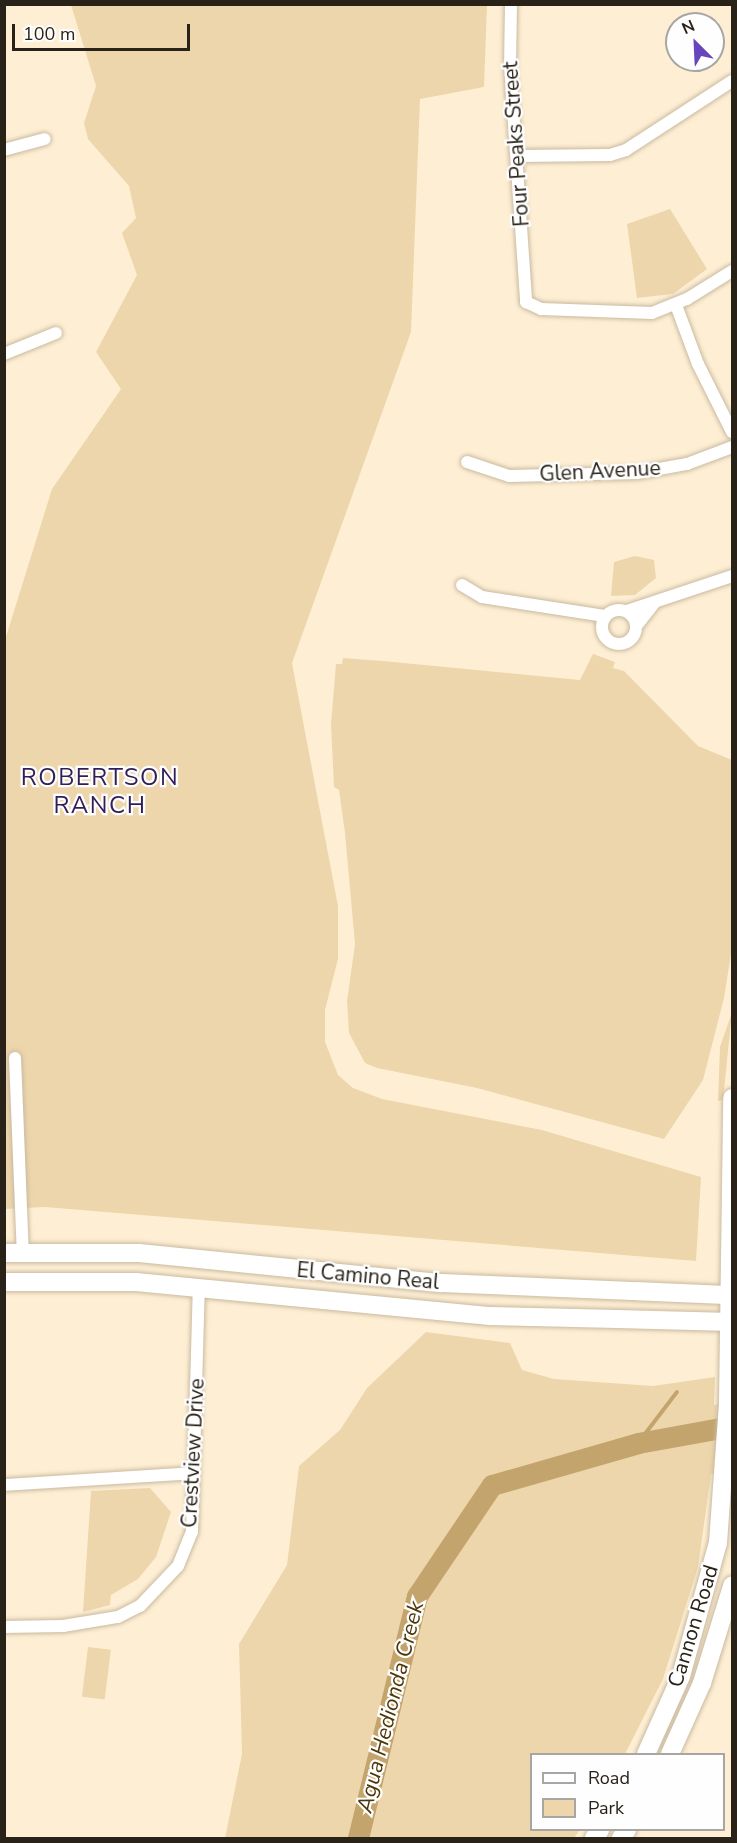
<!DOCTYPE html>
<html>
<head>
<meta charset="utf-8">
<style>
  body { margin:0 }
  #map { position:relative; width:737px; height:1843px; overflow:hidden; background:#feefd4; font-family:"Nunito Sans",sans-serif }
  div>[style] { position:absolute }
  .green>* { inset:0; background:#edd6ac; transform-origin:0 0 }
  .stream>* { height:4px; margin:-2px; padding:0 2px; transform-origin:2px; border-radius:2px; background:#c3a46c }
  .river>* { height:21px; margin:-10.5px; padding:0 10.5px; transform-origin:10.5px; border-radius:10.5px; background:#c3a46c }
  .roads { filter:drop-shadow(0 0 2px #c9baa0) drop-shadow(0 0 2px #c9baa0) }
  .street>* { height:12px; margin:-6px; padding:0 6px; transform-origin:6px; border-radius:6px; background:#fff }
  .street>.ring { margin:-6px; padding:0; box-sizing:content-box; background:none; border:12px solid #fff; border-radius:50% }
  .primary>* { height:18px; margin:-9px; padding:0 9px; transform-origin:9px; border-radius:9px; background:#fff }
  span { translate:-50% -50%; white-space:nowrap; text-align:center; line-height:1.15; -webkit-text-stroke:4.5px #fefefe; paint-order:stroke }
  .street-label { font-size:21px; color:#282218 }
  .water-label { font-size:22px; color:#4d3708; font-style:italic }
  .quarter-label { font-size:24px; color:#2f1e58; letter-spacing:1.5px }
  .frame { position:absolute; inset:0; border:6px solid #282218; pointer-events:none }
  .legend { position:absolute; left:530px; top:1753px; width:195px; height:78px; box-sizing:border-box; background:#fefefe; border:2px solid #a8a6a2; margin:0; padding:8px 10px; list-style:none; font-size:18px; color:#282218 }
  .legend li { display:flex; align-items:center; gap:12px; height:30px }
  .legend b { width:30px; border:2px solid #a8a6a2 }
  .north { position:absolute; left:665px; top:12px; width:60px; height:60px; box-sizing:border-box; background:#fefefe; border:2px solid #a8a6a2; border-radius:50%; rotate:336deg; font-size:16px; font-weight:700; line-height:24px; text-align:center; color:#282218 }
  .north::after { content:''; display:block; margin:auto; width:21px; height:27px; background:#6844bd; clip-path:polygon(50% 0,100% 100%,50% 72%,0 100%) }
  .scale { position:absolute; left:12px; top:24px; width:178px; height:27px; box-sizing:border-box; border:3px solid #282218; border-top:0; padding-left:8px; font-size:18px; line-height:21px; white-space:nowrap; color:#282218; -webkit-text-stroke:4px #fefefe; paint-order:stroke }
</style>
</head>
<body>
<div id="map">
  <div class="green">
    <i style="clip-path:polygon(71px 5px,487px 5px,484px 87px,420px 99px,411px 332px,292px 663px,338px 906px,338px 959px,325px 1010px,325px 1042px,338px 1075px,353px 1088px,382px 1099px,542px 1130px,701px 1177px,696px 1261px,45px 1207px,5px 1209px,5px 640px,52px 489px,121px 389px,96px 352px,137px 275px,122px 233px,136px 218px,129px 186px,88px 139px,84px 123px,96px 86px)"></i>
    <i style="clip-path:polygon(670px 209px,707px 269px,673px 294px,637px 298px,627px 224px)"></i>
    <i style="clip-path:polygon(635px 556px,654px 560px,656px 578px,635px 595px,611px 596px,614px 562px)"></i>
    <i style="clip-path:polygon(593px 654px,615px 662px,613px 668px,624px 671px,698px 746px,732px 760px,732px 948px,724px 998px,703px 1080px,664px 1139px,477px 1088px,377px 1068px,365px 1063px,349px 1033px,347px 1001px,355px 944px,345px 833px,339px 790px,334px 787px,331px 724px,336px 664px,342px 664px,343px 658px,383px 661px,580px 680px)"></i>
    <i style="clip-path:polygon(732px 1012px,723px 1100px,718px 1101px,720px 1047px)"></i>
    <i style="clip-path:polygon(426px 1332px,510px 1343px,522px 1370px,554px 1379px,653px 1386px,715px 1377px,714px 1405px,732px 1403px,732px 1474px,711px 1474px,698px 1567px,663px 1679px,625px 1754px,532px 1754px,532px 1830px,580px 1830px,574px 1838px,225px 1838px,242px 1754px,239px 1644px,287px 1565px,299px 1466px,340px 1430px,367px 1388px)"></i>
    <i style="clip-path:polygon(150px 1488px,171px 1512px,156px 1557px,138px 1579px,111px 1595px,110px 1605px,83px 1612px,91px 1491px)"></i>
    <i style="left:88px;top:1647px;width:23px;height:50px;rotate:7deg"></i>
  </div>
  <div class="stream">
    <i style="left:638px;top:1443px;width:64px;rotate:-52.6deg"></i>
  </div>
  <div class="river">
    <i style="left:358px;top:1838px;width:249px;rotate:-76.3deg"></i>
    <i style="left:417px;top:1596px;width:134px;rotate:-56deg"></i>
    <i style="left:492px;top:1485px;width:152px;rotate:-16deg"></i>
    <i style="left:638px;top:1443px;width:96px;rotate:-10.3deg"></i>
  </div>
  <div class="roads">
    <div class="street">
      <i style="left:511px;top:4px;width:61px;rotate:90.9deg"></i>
      <i style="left:510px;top:65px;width:238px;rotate:86.1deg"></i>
      <i style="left:526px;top:302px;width:17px;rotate:25deg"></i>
      <i style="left:541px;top:309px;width:111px;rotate:2.1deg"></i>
      <i style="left:652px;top:313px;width:38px;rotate:-22deg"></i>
      <i style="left:687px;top:299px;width:53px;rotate:-31.9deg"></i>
      <i style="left:4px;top:150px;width:42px;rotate:-15deg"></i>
      <i style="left:518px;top:156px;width:92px;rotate:-0.6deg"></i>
      <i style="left:610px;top:155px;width:17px;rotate:-17deg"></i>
      <i style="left:626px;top:150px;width:126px;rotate:-33.1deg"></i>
      <i style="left:676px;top:305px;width:63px;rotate:69.6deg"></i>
      <i style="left:698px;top:364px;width:76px;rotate:63.4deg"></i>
      <i style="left:4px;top:354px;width:56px;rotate:-22deg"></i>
      <i style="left:467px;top:462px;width:44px;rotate:18.4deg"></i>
      <i style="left:509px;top:476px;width:128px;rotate:-1.3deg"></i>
      <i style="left:637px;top:473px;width:51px;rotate:-10.2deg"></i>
      <i style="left:687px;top:464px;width:48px;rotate:-20.7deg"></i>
      <i style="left:462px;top:585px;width:23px;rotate:31deg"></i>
      <i style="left:482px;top:597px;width:124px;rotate:8.8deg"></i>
      <i class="ring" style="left:602px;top:610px;width:22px;height:22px"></i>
      <i style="left:627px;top:611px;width:111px;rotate:-18.4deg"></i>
      <i style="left:637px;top:625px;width:28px;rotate:-52deg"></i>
      <i style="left:15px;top:1058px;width:195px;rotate:87.7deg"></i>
      <i style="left:4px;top:1485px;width:190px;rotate:-3.6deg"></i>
      <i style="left:4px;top:1627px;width:59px;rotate:-1deg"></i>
      <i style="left:63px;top:1626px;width:56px;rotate:-9.3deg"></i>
      <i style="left:118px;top:1617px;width:25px;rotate:-27deg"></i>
      <i style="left:140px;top:1606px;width:55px;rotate:-46.5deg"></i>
      <i style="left:178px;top:1566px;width:37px;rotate:-68deg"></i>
      <i style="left:192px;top:1532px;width:244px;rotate:-88.4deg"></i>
    </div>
    <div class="primary">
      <i style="left:4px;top:1253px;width:135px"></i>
      <i style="left:139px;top:1253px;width:304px;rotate:5.7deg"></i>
      <i style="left:442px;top:1283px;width:290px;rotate:2.4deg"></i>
      <i style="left:4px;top:1282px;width:132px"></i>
      <i style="left:136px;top:1282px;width:356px;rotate:5.5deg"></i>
      <i style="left:490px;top:1316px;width:242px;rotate:1.4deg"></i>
      <i style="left:646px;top:1754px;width:85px;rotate:-65.8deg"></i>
      <i style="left:681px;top:1676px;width:138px;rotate:-74.5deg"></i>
      <i style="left:718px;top:1543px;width:140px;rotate:-85.9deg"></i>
      <i style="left:728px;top:1403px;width:305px;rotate:-89.2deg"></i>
      <i style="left:670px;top:1754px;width:78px;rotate:-65.7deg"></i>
      <i style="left:702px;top:1683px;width:102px;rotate:-72.8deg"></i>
      <i style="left:594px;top:1838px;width:10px;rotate:-53deg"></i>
      <i style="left:621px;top:1838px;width:10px;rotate:-53deg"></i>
    </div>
  </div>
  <div class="street-label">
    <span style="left:516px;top:144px;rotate:-94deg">Four Peaks Street</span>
    <span style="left:600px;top:471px;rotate:-3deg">Glen Avenue</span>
    <span style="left:368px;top:1276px;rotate:5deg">El Camino Real</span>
    <span style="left:193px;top:1453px;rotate:-87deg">Crestview Drive</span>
    <span style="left:693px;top:1626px;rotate:-73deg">Cannon Road</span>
  </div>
  <div class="water-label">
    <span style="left:391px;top:1707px;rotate:-76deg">Agua Hedionda Creek</span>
  </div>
  <div class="quarter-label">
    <span style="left:100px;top:792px">ROBERTSON<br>RANCH</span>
  </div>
  <div class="frame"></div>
  <ul class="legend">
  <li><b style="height:8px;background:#fff"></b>Road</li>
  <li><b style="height:16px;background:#edd6ac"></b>Park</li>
  </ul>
  <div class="north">N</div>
  <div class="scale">100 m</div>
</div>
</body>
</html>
